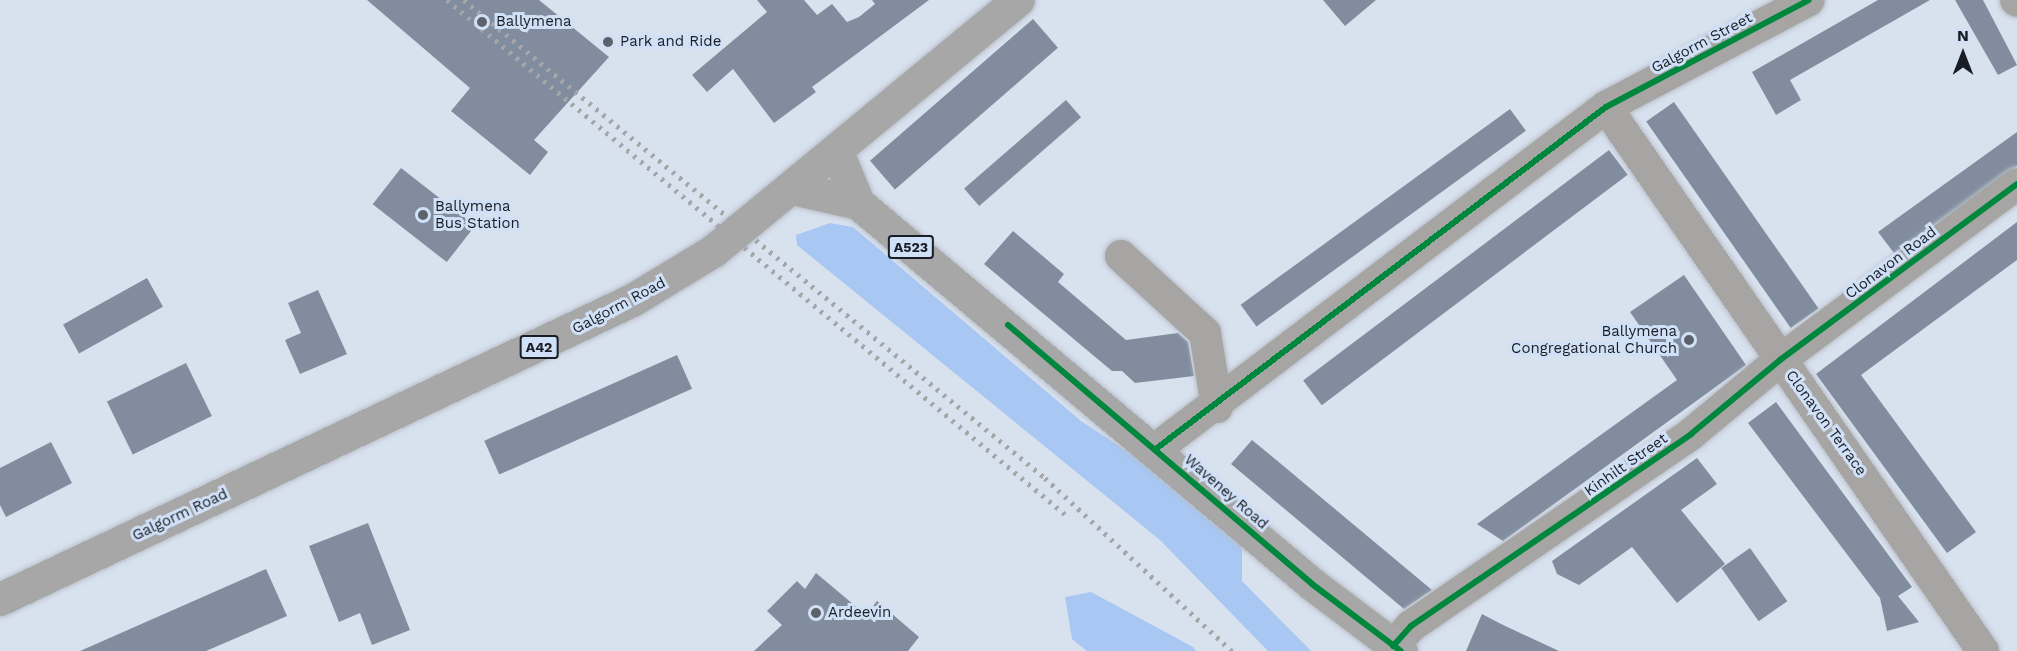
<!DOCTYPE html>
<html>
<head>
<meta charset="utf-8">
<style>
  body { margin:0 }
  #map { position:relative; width:2017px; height:651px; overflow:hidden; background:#d8e1ee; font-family:"Work Sans",sans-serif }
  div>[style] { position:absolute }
  .forest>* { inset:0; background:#a8c7f3 }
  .building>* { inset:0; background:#818d9f; transform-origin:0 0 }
  .roads { filter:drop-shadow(0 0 2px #b7bfc8) drop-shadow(0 0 2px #b7bfc8) }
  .street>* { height:32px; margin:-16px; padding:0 16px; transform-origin:16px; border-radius:16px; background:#a6a5a3 }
  .primary>* { height:33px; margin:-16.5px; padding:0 16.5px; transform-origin:16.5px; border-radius:16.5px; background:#a7a7a8 }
  .rail>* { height:4.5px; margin-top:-2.25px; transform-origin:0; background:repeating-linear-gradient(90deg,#a5a6a9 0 3px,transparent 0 9px) }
  .cycleway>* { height:6px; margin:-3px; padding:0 3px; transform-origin:3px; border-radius:3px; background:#00873e }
  .dots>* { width:16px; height:16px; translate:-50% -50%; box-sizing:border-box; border:3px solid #d0e0f6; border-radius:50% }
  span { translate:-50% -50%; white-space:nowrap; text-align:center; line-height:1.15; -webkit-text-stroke:6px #d0e0f6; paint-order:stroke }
  .shield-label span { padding:2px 4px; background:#d0e0f6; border:2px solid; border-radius:4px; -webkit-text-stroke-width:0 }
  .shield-label { font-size:14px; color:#191e26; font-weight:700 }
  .poi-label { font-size:15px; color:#191e26 }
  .left { translate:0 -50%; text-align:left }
  .right { translate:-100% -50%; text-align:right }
  .street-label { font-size:15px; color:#191e26 }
  .north { position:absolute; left:1933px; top:24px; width:60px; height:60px; -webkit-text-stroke:4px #d0e0f6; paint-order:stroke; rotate:0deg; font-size:16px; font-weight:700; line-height:24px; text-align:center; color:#191e26 }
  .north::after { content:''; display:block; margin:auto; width:21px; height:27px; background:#191e26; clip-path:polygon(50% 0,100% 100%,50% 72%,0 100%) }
</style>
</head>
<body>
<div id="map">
  <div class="forest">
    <i style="clip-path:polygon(830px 223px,853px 227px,1081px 421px,1145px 463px,1242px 544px,1242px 581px,1311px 651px,1268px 651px,1160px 540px,797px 245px,796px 235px)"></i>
    <i style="clip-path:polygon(1091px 592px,1193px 647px,1196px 651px,1087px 651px,1072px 639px,1065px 597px)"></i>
  </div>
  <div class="building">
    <i style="clip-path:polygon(367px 0,539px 0,609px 57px,534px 140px,548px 152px,530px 175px,451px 111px,470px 88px)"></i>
    <i style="clip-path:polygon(757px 0,804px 0,817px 15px,832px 4px,847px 22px,859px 17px,875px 4px,872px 0,929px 0,812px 87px,816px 92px,774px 123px,733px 69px,707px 92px,692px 75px,767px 12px)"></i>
    <i style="clip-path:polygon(1323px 0,1376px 0,1345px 26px)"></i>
    <i style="clip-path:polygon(1878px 0,1930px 0,1790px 80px,1801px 100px,1776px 115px,1752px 72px)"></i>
    <i style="clip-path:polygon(1955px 0,1983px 0,2017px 65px,1998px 75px)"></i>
    <i style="left:1033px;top:19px;width:38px;height:216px;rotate:49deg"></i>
    <i style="left:1066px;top:100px;width:23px;height:135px;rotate:49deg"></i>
    <i style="left:1674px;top:102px;width:252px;height:34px;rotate:55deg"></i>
    <i style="left:1510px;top:109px;width:27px;height:333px;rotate:54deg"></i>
    <i style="clip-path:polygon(2017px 132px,2017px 166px,1894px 253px,1878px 232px)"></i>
    <i style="left:1609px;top:150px;width:31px;height:383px;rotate:53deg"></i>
    <i style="left:401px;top:168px;width:94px;height:46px;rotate:38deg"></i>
    <i style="clip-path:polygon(2017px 222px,2017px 260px,1861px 375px,1976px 532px,1947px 553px,1816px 374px)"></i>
    <i style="clip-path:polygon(1013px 231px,1064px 274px,1058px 282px,1126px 340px,1178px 333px,1188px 342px,1194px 376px,1135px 383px,1122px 371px,1112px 371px,984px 264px)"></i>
    <i style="clip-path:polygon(1684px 275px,1746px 365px,1503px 541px,1477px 524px,1677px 380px,1630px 312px)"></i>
    <i style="left:147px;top:278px;width:33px;height:96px;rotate:61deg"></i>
    <i style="clip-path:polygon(318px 290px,347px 354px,300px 374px,285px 340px,301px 333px,288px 303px)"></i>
    <i style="left:677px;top:355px;width:37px;height:211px;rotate:66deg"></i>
    <i style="left:186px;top:363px;width:59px;height:88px;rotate:64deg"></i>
    <i style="clip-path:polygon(1776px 402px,1912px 587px,1898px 596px,1919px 622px,1887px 631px,1880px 598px,1748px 423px)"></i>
    <i style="clip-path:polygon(1252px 440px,1269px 454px,1432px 590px,1404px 609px,1231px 464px)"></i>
    <i style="clip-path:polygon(51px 442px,72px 483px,6px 517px,0 505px,0 468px)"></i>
    <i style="clip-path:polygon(1697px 458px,1717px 484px,1681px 510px,1725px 564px,1677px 603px,1632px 547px,1579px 585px,1557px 574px,1552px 561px)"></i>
    <i style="clip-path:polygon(368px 523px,410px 630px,372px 645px,360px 613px,339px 622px,309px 546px)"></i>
    <i style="left:1750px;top:548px;width:65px;height:35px;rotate:55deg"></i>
    <i style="clip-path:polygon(266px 569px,287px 616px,206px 651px,80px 651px)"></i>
    <i style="clip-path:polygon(816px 573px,866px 615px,877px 601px,919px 637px,908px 651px,754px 651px,782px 625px,767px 611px,797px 581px,805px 589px)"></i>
    <i style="clip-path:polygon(1482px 614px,1501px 624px,1559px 651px,1466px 651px)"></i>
  </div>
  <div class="roads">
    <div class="street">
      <i style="left:2016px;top:0;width:1px;rotate:45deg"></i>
      <i style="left:1606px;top:107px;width:662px;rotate:55.28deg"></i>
      <i style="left:1121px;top:256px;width:114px;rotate:42.5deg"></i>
      <i style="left:1205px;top:333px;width:75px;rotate:80.8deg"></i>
      <i style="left:1157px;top:448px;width:564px;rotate:-37.22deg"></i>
      <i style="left:1606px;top:107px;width:229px;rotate:-27.8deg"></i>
      <i style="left:1393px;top:646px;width:27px;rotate:-48deg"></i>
      <i style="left:1411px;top:626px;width:340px;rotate:-34.4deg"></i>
      <i style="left:1691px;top:434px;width:116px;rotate:-39.7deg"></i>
      <i style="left:1780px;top:360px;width:295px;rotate:-36.6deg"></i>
    </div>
    <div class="primary">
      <i style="left:837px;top:152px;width:55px;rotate:67.6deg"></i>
      <i style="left:858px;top:203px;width:593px;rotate:40deg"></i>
      <i style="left:1312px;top:584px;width:111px;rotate:37deg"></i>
      <i style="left:792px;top:188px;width:68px;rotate:12.8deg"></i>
      <i style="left:0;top:599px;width:699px;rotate:-25.32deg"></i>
      <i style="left:632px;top:300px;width:95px;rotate:-31.2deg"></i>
      <i style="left:713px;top:251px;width:395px;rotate:-39.5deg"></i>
    </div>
  </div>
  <div class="rail">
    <i style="left:447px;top:0;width:805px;rotate:39.76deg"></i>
    <i style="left:464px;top:0;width:752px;rotate:39.44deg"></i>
    <i style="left:1045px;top:478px;width:255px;rotate:42.8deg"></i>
  </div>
  <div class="cycleway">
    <i style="left:1008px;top:325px;width:399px;rotate:40.4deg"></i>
    <i style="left:1312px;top:584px;width:111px;rotate:37deg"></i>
    <i style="left:1157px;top:448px;width:564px;rotate:-37.22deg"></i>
    <i style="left:1606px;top:107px;width:229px;rotate:-27.8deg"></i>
    <i style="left:1393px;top:646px;width:27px;rotate:-48deg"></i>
    <i style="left:1411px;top:626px;width:340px;rotate:-34.4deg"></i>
    <i style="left:1691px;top:434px;width:116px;rotate:-39.7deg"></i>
    <i style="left:1780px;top:360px;width:295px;rotate:-36.6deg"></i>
  </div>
  <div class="dots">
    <i style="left:482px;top:22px;background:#5c626c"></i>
    <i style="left:608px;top:42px;background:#5c626c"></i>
    <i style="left:423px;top:215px;background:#5c626c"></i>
    <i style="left:1689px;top:340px;background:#5c626c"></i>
    <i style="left:816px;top:613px;background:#5c626c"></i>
  </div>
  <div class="shield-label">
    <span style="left:911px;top:247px">A523</span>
    <span style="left:539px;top:347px">A42</span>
  </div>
  <div class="poi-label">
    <span class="left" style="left:496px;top:22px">Ballymena</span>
    <span class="left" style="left:620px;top:42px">Park and Ride</span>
    <span class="left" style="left:435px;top:215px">Ballymena<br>Bus Station</span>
    <span class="right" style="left:1677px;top:340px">Ballymena<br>Congregational Church</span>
    <span class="left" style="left:828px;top:613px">Ardeevin</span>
  </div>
  <div class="street-label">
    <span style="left:1702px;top:43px;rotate:-28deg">Galgorm Street</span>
    <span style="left:1891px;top:263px;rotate:-37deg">Clonavon Road</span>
    <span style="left:619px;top:306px;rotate:-28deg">Galgorm Road</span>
    <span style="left:1826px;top:423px;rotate:54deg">Clonavon Terrace</span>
    <span style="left:1626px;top:465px;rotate:-35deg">Kinhilt Street</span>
    <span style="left:1226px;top:492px;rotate:41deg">Waveney Road</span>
    <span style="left:180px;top:515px;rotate:-25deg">Galgorm Road</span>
  </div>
  <div class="north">N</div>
</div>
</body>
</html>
